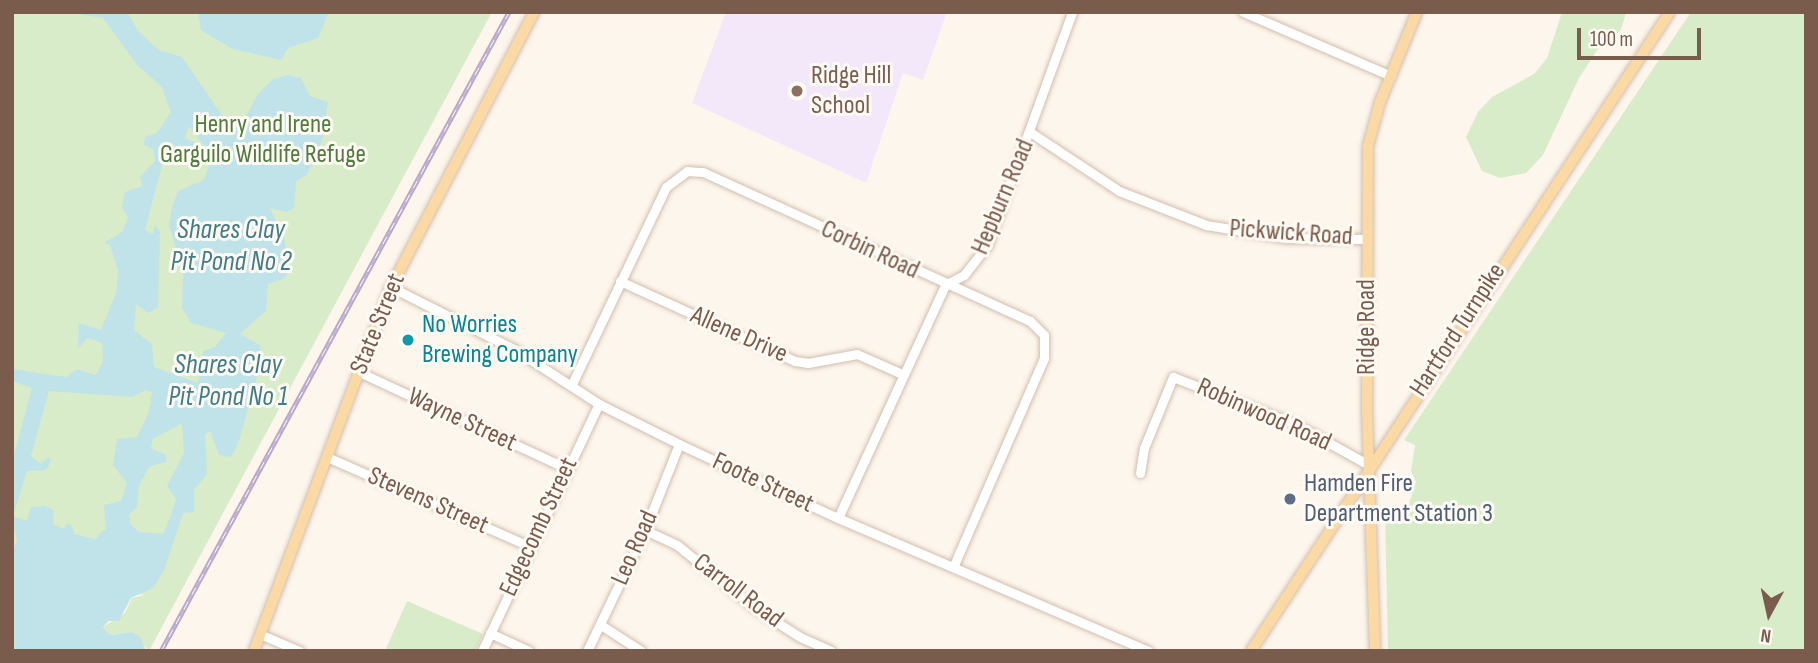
<!DOCTYPE html>
<html>
<head>
<meta charset="utf-8">
<style>
  body { margin:0 }
  #map { position:relative; width:1818px; height:663px; overflow:hidden; background:#fdf6ec; font-family:"Sofia Sans Condensed",sans-serif }
  div>[style] { position:absolute }
  .education>* { inset:0; background:#f3e8fa }
  .green>* { inset:0; background:#d8ecc9 }
  .water>* { inset:0; background:#bfe3e8 }
  .roads { filter:drop-shadow(0 0 2px #d1beb0) drop-shadow(0 0 2px #d1beb0) }
  .minor>* { height:9px; margin:-4.5px; padding:0 4.5px; transform-origin:4.5px; border-radius:4.5px; background:#fff }
  .major>* { height:10px; margin:-5px; padding:0 5px; transform-origin:5px; border-radius:5px; background:#fbd9a5 }
  .rail>* { height:5px; margin-top:-2.5px; transform-origin:0; background:repeating-linear-gradient(90deg,#fffaf3 0 8px,#b9a8c9 0 16px); box-sizing:border-box; border-block:2px solid #b9a8c9 }
  .dots>* { width:19px; height:19px; translate:-50% -50%; box-sizing:border-box; border:4px solid #fffaf3; border-radius:50% }
  span { translate:-50% -50%; white-space:nowrap; text-align:center; line-height:1.15; -webkit-text-stroke:6px #fffaf3; paint-order:stroke }
  .education-label { font-size:26px; color:#785e54 }
  .left { translate:0 -50%; text-align:left }
  .park-label { font-size:26px; color:#537a41 }
  .street-label { font-size:26px; color:#7a5c4d }
  .culture-label { font-size:26px; color:#0d838f }
  .service-label { font-size:26px; color:#4e5e75 }
  .water-label { font-size:28px; color:#437c86; font-style:italic }
  .frame { position:absolute; inset:0; border:14px solid #7a5c4d; pointer-events:none }
  .north { position:absolute; left:1734px; top:579px; width:70px; height:70px; -webkit-text-stroke:5px #fffaf3; paint-order:stroke; rotate:188deg; font-size:19px; font-weight:700; line-height:28px; text-align:center; color:#7a5c4d }
  .north::after { content:''; display:block; margin:auto; width:24px; height:32px; background:#7a5c4d; clip-path:polygon(50% 0,100% 100%,50% 72%,0 100%) }
  .scale { position:absolute; left:1577px; top:28px; width:124px; height:32px; box-sizing:border-box; border:4px solid #7a5c4d; border-top:0; padding-left:9px; font-size:21px; line-height:24px; white-space:nowrap; color:#7a5c4d; -webkit-text-stroke:5px #fffaf3; paint-order:stroke }
</style>
</head>
<body>
<div id="map">
  <div class="education">
    <i style="clip-path:polygon(726px 12px,947px 12px,923px 80px,903px 73px,866px 183px,692px 103px)"></i>
  </div>
  <div class="green">
    <i style="clip-path:polygon(12px 12px,492px 12px,149px 651px,132px 632px,110px 635px,103px 627px,125px 613px,132px 598px,145px 595px,12px 577px)"></i>
    <i style="clip-path:polygon(1562px 12px,1626px 13px,1621px 30px,1598px 49px,1579px 78px,1543px 155px,1526px 173px,1500px 178px,1482px 171px,1466px 137px,1478px 112px,1492px 97px,1534px 74px,1547px 58px)"></i>
    <i style="clip-path:polygon(1691px 12px,1806px 12px,1806px 651px,1388px 651px,1385px 518px,1404px 519px,1416px 482px,1411px 471px,1415px 445px,1404px 440px)"></i>
    <i style="clip-path:polygon(407px 601px,483px 634px,475px 651px,385px 651px)"></i>
  </div>
  <div class="water">
    <i style="clip-path:polygon(evenodd,67px 12px,127px 12px,139px 32px,159px 50px,182px 57px,230px 127px,241px 125px,258px 94px,273px 79px,288px 75px,301px 78px,310px 96px,328px 102px,322px 140px,307px 175px,296px 181px,294px 208px,287px 212px,270px 208px,284px 237px,289px 269px,285px 278px,268px 284px,266px 311px,240px 334px,260px 345px,262px 360px,238px 444px,231px 457px,219px 455px,210px 431px,205px 435px,207px 474px,194px 490px,194px 512px,183px 513px,164px 570px,153px 588px,131px 598px,119px 621px,109px 621px,103px 627px,110px 635px,132px 632px,141px 638px,146px 651px,12px 651px,12px 554px,17px 540px,12px 517px,12px 462px,32px 388px,12px 381px,12px 369px,66px 377px,77px 369px,96px 375px,103px 361px,102px 343px,88px 338px,78px 348px,79px 323px,101px 330px,116px 293px,118px 271px,110px 245px,104px 243px,122px 232px,128px 218px,122px 207px,125px 192px,142px 186px,140px 177px,155px 161px,153px 149px,144px 145px,145px 137px,157px 133px,171px 112px,161px 86px,138px 66px,103px 18px,67px 12px,189px 126px,212px 156px,204px 180px,178px 191px,172px 207px,169px 226px,183px 269px,182px 308px,191px 323px,226px 333px,215px 347px,203px 351px,198px 383px,154px 367px,152px 344px,134px 330px,136px 304px,148px 313px,158px 308px,160px 232px,155px 224px,153px 234px,145px 230px,166px 150px,172px 153px,180px 145px,193px 148px,196px 143px,185px 138px,189px 126px,67px 12px,146px 390px,152px 392px,149px 412px,137px 437px,117px 439px,113px 465px,127px 483px,121px 501px,104px 505px,106px 528px,95px 539px,74px 534px,72px 525px,67px 524px,64px 529px,53px 524px,54px 511px,45px 506px,31px 507px,27px 521px,13px 516px,27px 471px,46px 470px,51px 461px,49px 457px,41px 464px,31px 456px,49px 391px,133px 397px,146px 390px,67px 12px,182px 423px,184px 453px,167px 486px,176px 499px,170px 518px,163px 534px,139px 532px,130px 524px,129px 514px,137px 507px,139px 485px,150px 466px,166px 462px,166px 455px,151px 448px,153px 439px,182px 423px)"></i>
    <i style="clip-path:polygon(198px 12px,329px 12px,318px 38px,288px 48px,281px 60px,233px 49px,212px 37px,201px 30px)"></i>
  </div>
  <div class="roads">
    <div class="minor">
      <i style="left:1243px;top:12px;width:161px;rotate:23.4deg"></i>
      <i style="left:1030px;top:132px;width:107px;rotate:33.5deg"></i>
      <i style="left:1119px;top:191px;width:93px;rotate:21.3deg"></i>
      <i style="left:1206px;top:225px;width:82px;rotate:9.1deg"></i>
      <i style="left:1287px;top:238px;width:79px;rotate:0.7deg"></i>
      <i style="left:620px;top:281px;width:192px;rotate:24.6deg"></i>
      <i style="left:795px;top:361px;width:13px;rotate:9deg"></i>
      <i style="left:808px;top:363px;width:50px;rotate:-10.4deg"></i>
      <i style="left:857px;top:354px;width:49px;rotate:24deg"></i>
      <i style="left:391px;top:287px;width:138px;rotate:26.8deg"></i>
      <i style="left:514px;top:349px;width:101px;rotate:32.9deg"></i>
      <i style="left:599px;top:404px;width:89px;rotate:26.6deg"></i>
      <i style="left:679px;top:444px;width:175px;rotate:25deg"></i>
      <i style="left:838px;top:518px;width:338px;rotate:23.2deg"></i>
      <i style="left:359px;top:372px;width:228px;rotate:24.9deg"></i>
      <i style="left:572px;top:384px;width:218px;rotate:-64.5deg"></i>
      <i style="left:666px;top:187px;width:26px;rotate:-37deg"></i>
      <i style="left:687px;top:171px;width:16px;rotate:4deg"></i>
      <i style="left:703px;top:172px;width:359px;rotate:24.5deg"></i>
      <i style="left:1030px;top:321px;width:20px;rotate:45deg"></i>
      <i style="left:1044px;top:335px;width:23px;rotate:90deg"></i>
      <i style="left:1044px;top:358px;width:228px;rotate:113.5deg"></i>
      <i style="left:327px;top:457px;width:221px;rotate:23.8deg"></i>
      <i style="left:1140px;top:473px;width:25px;rotate:-81deg"></i>
      <i style="left:1144px;top:448px;width:77px;rotate:-67.8deg"></i>
      <i style="left:1173px;top:377px;width:131px;rotate:21.1deg"></i>
      <i style="left:1295px;top:424px;width:85px;rotate:29deg"></i>
      <i style="left:838px;top:518px;width:256px;rotate:-65.3deg"></i>
      <i style="left:945px;top:285px;width:21px;rotate:-28deg"></i>
      <i style="left:964px;top:275px;width:37px;rotate:-52deg"></i>
      <i style="left:987px;top:246px;width:249px;rotate:-70deg"></i>
      <i style="left:645px;top:530px;width:35px;rotate:25deg"></i>
      <i style="left:677px;top:545px;width:100px;rotate:38.9deg"></i>
      <i style="left:755px;top:608px;width:54px;rotate:32.8deg"></i>
      <i style="left:800px;top:637px;width:34px;rotate:24deg"></i>
      <i style="left:601px;top:625px;width:48px;rotate:33deg"></i>
      <i style="left:490px;top:633px;width:43px;rotate:24.8deg"></i>
      <i style="left:260px;top:634px;width:43px;rotate:23.6deg"></i>
      <i style="left:482px;top:651px;width:273px;rotate:-64.7deg"></i>
      <i style="left:587px;top:651px;width:134px;rotate:-64.4deg"></i>
      <i style="left:645px;top:530px;width:92px;rotate:-68.4deg"></i>
    </div>
    <div class="major">
      <i style="left:254px;top:651px;width:389px;rotate:-69.4deg"></i>
      <i style="left:391px;top:287px;width:310px;rotate:-62.5deg"></i>
      <i style="left:1251px;top:651px;width:764px;rotate:-56.75deg"></i>
      <i style="left:1375px;top:651px;width:237px;rotate:-91.9deg"></i>
      <i style="left:1367px;top:414px;width:268px;rotate:-89.8deg"></i>
      <i style="left:1368px;top:146px;width:46px;rotate:-74.7deg"></i>
      <i style="left:1380px;top:102px;width:97px;rotate:-67.7deg"></i>
    </div>
  </div>
  <div class="rail">
    <i style="left:161px;top:651px;width:728px;rotate:-61.43deg"></i>
  </div>
  <div class="dots">
    <i style="left:797px;top:91px;background:#8d6e63"></i>
    <i style="left:408px;top:340px;background:#0f9aa8"></i>
    <i style="left:1290px;top:499px;background:#5c6f8a"></i>
  </div>
  <div class="education-label">
    <span class="left" style="left:811px;top:91px">Ridge Hill<br>School</span>
  </div>
  <div class="park-label">
    <span style="left:263px;top:140px">Henry and Irene<br>Garguilo Wildlife Refuge</span>
  </div>
  <div class="street-label">
    <span style="left:1003px;top:197px;rotate:-67deg">Hepburn Road</span>
    <span style="left:1291px;top:233px;rotate:4deg">Pickwick Road</span>
    <span style="left:870px;top:250px;rotate:25deg">Corbin Road</span>
    <span style="left:378px;top:324px;rotate:-68deg">State Street</span>
    <span style="left:1367px;top:327px;rotate:-90deg">Ridge Road</span>
    <span style="left:1458px;top:330px;rotate:-57deg">Hartford Turnpike</span>
    <span style="left:739px;top:335px;rotate:24deg">Allene Drive</span>
    <span style="left:1264px;top:415px;rotate:24deg">Robinwood Road</span>
    <span style="left:462px;top:420px;rotate:25deg">Wayne Street</span>
    <span style="left:763px;top:483px;rotate:25deg">Foote Street</span>
    <span style="left:428px;top:501px;rotate:24deg">Stevens Street</span>
    <span style="left:539px;top:527px;rotate:-65deg">Edgecomb Street</span>
    <span style="left:635px;top:548px;rotate:-66deg">Leo Road</span>
    <span style="left:738px;top:591px;rotate:37deg">Carroll Road</span>
  </div>
  <div class="culture-label">
    <span class="left" style="left:422px;top:340px">No Worries<br>Brewing Company</span>
  </div>
  <div class="service-label">
    <span class="left" style="left:1304px;top:499px">Hamden Fire<br>Department Station 3</span>
  </div>
  <div class="water-label">
    <span style="left:231px;top:246px">Shares Clay<br>Pit Pond No 2</span>
    <span style="left:228px;top:381px">Shares Clay<br>Pit Pond No 1</span>
  </div>
  <div class="frame"></div>
  <div class="north">N</div>
  <div class="scale">100 m</div>
</div>
</body>
</html>
